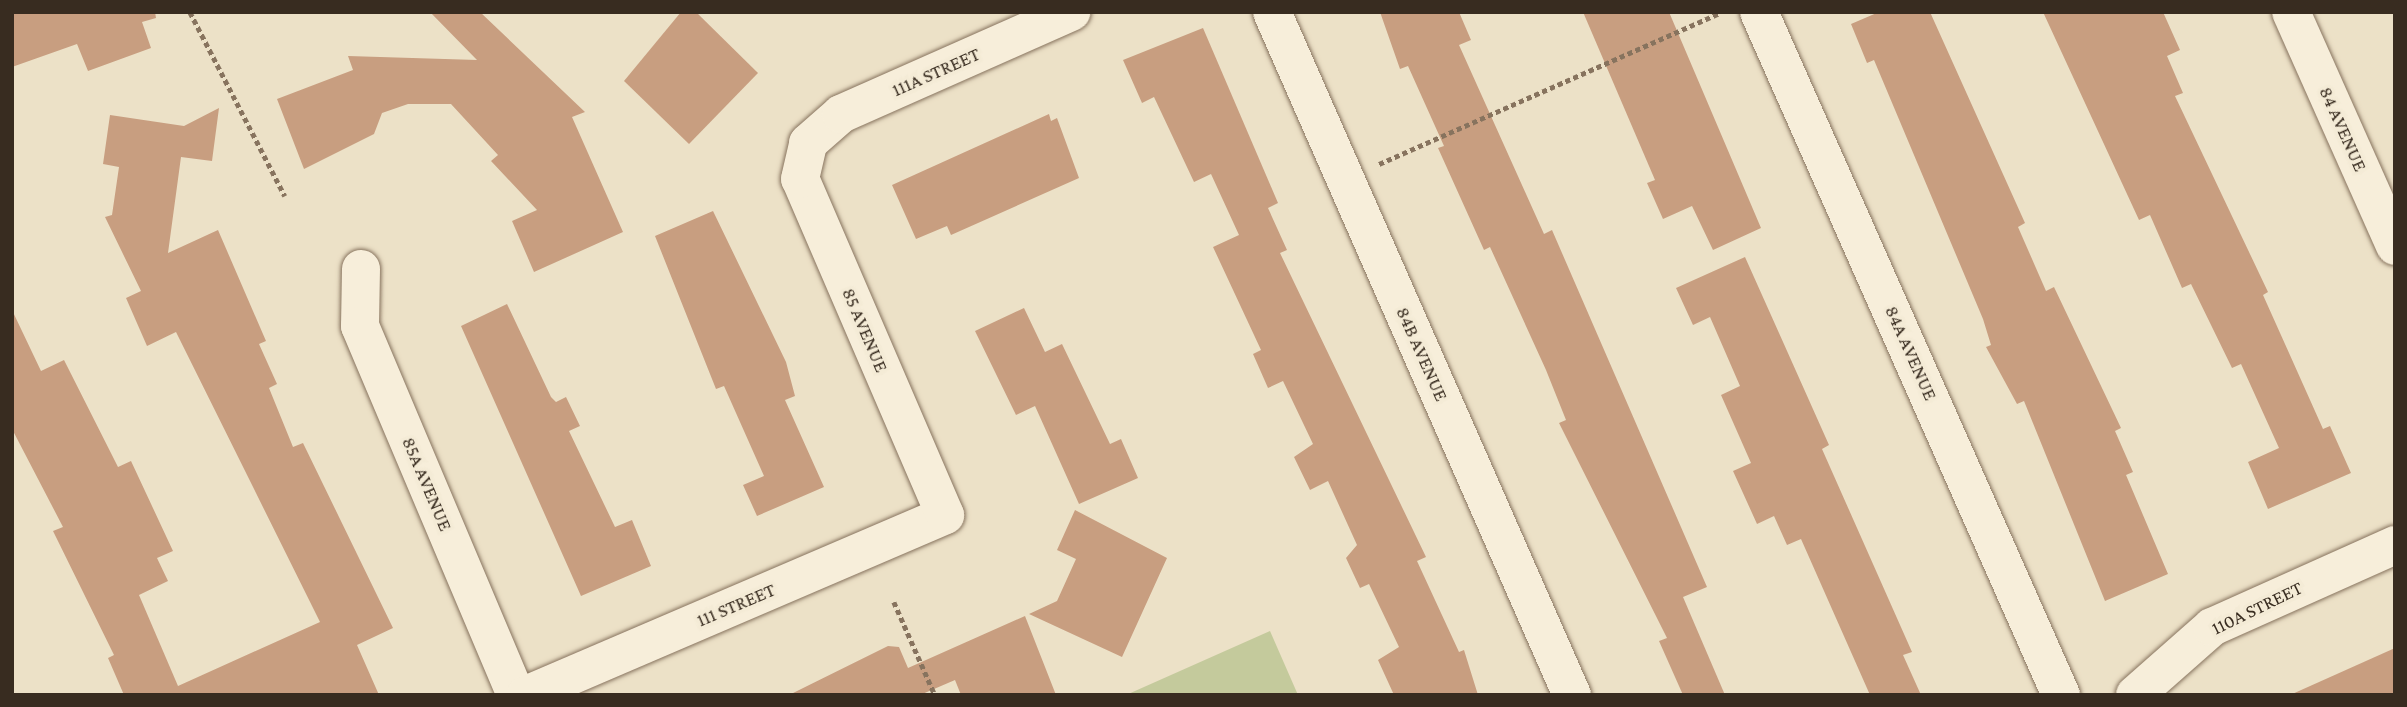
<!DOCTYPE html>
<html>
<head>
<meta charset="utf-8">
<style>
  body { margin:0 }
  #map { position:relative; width:2407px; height:707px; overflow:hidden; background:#ece1c7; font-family:"Crimson Pro",serif }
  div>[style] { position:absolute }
  .green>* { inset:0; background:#c4ca9c }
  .building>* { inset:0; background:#c89e80 }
  .path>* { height:4.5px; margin-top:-2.25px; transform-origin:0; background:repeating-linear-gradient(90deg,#87735e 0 5px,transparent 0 8.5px) }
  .roads { filter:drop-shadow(0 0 2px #87735e) drop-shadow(0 0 2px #87735e) }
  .minor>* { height:38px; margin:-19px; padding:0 19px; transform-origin:19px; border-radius:19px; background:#f7eeda }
  .tertiary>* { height:38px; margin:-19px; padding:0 19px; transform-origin:19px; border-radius:19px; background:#f7eeda }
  span { translate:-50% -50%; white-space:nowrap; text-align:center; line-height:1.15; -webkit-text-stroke:7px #f4ebd6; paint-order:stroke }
  .street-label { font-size:19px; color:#382c20 }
  .frame { position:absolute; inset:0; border:14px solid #382c20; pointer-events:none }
</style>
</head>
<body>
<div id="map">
  <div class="green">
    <i style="clip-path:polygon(1270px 631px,1298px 695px,1126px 695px)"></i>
  </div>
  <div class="building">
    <i style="clip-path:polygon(12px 12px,155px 12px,156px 18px,142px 22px,151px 48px,88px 71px,77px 44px,12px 67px)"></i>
    <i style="clip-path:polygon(430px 12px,480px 12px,585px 112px,572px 117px,623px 232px,534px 272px,512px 221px,537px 210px,491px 161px,498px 155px,451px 104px,408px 104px,382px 113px,374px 134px,304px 169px,277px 99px,353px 70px,348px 56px,477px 60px)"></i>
    <i style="clip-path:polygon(681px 12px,696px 12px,758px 73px,689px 144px,624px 81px)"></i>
    <i style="clip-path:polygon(1380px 12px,1459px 12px,1471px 40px,1459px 45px,1544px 234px,1552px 230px,1707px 587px,1683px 597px,1725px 695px,1683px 695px,1659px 641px,1667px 638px,1559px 423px,1566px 420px,1546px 370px,1490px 247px,1484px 250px,1438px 148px,1444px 146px,1408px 66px,1400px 69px)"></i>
    <i style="clip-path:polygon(1583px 12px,1669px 12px,1761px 228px,1713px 250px,1692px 206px,1663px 219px,1647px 183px,1655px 180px)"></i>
    <i style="clip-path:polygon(1879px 12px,1930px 12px,2025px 223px,2018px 227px,2046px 291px,2054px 287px,2121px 428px,2115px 431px,2133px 472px,2126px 475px,2168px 574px,2105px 601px,2024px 401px,2017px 404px,1986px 347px,1991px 345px,1983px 319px,1874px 60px,1867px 63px,1851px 24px)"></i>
    <i style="clip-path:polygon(2043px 12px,2163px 12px,2180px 50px,2167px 56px,2183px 93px,2175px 96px,2268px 292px,2263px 295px,2323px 429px,2330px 426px,2351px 473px,2268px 509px,2248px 462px,2279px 448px,2241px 364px,2232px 368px,2191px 284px,2182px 288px,2150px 215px,2139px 220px)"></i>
    <i style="clip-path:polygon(1203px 28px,1278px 203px,1268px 208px,1287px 250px,1280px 253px,1426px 557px,1417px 561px,1459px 652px,1464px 650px,1478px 695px,1394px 695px,1378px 660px,1399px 647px,1369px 584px,1360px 588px,1346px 558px,1357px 545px,1328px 481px,1310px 490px,1294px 457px,1313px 444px,1283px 381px,1268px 388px,1253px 354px,1261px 350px,1213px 247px,1239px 235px,1211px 174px,1194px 182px,1154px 97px,1142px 103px,1123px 60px)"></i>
    <i style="clip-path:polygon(219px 108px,212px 161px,181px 157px,168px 253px,218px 230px,266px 341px,259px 344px,277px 384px,269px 388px,293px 447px,303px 443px,393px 628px,357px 645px,379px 695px,124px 695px,108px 658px,114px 655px,53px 531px,63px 527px,12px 429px,12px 310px,41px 371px,64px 360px,118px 467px,131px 461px,173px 551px,157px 558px,168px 581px,139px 595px,178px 686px,320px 622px,176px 332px,147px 346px,126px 298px,141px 291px,105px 217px,112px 215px,119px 167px,103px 164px,110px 115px,184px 126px)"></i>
    <i style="clip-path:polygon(1049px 114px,1051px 121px,1057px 118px,1079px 178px,951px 235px,947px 226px,916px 239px,892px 185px)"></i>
    <i style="clip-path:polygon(713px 211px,786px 362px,795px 396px,785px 400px,824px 487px,757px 516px,743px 485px,764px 476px,724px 386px,716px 389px,655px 236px)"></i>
    <i style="clip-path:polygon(1745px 257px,1829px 445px,1822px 449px,1912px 652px,1903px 655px,1921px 695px,1870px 695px,1801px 539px,1787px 545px,1774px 516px,1757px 524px,1733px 471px,1751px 463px,1721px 395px,1740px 386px,1710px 317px,1693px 325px,1676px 288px)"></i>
    <i style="clip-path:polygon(507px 304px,551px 397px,556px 402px,566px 397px,580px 426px,569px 431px,615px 527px,632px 520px,651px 566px,581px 596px,461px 326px)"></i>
    <i style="clip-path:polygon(1024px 308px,1045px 352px,1062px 344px,1110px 444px,1121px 439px,1138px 478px,1079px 504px,1035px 406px,1016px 415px,975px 331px)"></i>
    <i style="clip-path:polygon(1075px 510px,1167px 558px,1122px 657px,1029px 614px,1057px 601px,1076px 559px,1057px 550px)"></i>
    <i style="clip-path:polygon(1025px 616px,1056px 695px,961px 695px,955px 680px,920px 695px,789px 695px,888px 646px,899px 647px,908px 668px)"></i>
    <i style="clip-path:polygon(2395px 648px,2395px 695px,2290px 695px)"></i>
  </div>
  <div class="path">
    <i style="left:190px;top:12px;width:207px;rotate:62.7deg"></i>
    <i style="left:1379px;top:164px;width:372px;rotate:-23.9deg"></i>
    <i style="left:894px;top:602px;width:102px;rotate:66.2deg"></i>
  </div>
  <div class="roads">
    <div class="minor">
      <i style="left:1272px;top:12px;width:746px;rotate:66.29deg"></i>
      <i style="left:1759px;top:12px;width:747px;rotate:66.15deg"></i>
      <i style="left:361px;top:269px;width:57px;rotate:91deg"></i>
      <i style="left:360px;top:326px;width:401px;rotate:67.1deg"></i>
      <i style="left:526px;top:695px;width:456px;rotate:-23.2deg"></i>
      <i style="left:945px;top:515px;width:366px;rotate:-113.3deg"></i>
      <i style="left:800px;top:179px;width:37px;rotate:-77deg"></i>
      <i style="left:808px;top:143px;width:44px;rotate:-41.3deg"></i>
      <i style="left:841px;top:114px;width:252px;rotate:-23.9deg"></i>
      <i style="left:2135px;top:695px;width:103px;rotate:-41.4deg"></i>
      <i style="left:2212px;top:627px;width:201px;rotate:-24.1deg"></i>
    </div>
    <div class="tertiary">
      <i style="left:2291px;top:12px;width:256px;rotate:66deg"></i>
    </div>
  </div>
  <div class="street-label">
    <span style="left:936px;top:72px;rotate:-24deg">111A STREET</span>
    <span style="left:2343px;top:129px;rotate:66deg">84 AVENUE</span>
    <span style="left:865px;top:330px;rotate:67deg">85 AVENUE</span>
    <span style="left:1911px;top:353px;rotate:66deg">84A AVENUE</span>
    <span style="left:1422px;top:354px;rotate:66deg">84B AVENUE</span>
    <span style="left:427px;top:484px;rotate:67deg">85A AVENUE</span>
    <span style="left:736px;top:605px;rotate:-23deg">111 STREET</span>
    <span style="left:2257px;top:608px;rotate:-26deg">110A STREET</span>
  </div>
  <div class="frame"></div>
</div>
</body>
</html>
